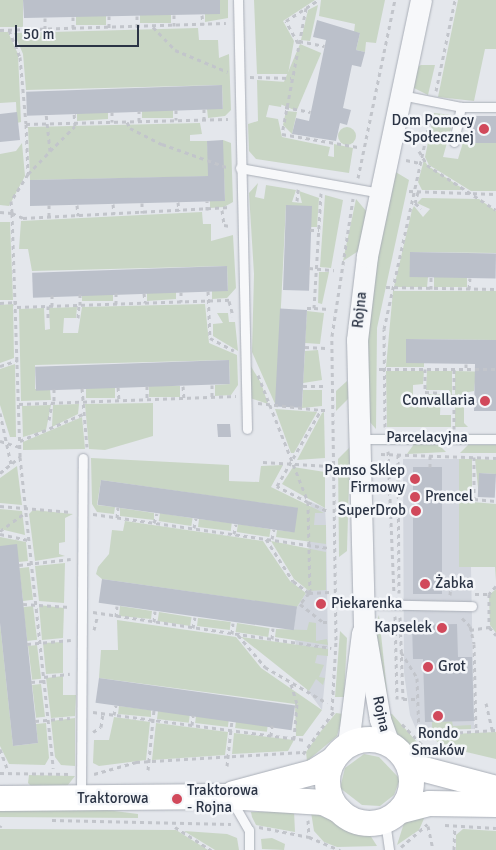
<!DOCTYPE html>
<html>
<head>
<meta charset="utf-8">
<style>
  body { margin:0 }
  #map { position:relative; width:496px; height:850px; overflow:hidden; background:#e4e7ec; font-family:Signika,sans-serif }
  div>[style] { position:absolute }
  .built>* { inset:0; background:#d2d6de }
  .green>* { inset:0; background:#c9d6c5; transform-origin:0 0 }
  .round { border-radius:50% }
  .building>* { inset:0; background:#bbc0ca; transform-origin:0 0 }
  .path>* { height:3px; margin-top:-1.5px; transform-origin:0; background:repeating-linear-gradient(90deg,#c2c5cb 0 4px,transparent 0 8px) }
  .roads { filter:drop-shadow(0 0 1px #a9aeb7) drop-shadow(0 0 1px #a9aeb7) }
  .service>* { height:9px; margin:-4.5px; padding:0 4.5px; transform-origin:4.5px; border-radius:4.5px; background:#f7f8fa }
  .tertiary>* { height:21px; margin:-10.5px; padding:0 10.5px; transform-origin:10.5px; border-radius:10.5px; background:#f7f8fa }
  .secondary>* { height:25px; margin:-12.5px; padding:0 12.5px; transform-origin:12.5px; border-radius:12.5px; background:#fff }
  .secondary>.ring { margin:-12.5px; padding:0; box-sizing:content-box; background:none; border:25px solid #fff; border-radius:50% }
  .dots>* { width:14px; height:14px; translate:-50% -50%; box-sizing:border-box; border:2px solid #f4f6f9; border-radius:50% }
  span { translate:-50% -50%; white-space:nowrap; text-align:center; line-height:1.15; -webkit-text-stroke:5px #f4f6f9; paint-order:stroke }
  .poi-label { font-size:15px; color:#2b3445 }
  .right { translate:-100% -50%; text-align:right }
  .left { translate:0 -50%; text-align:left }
  .street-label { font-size:15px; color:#2b3445 }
  .scale { position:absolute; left:15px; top:25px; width:124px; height:22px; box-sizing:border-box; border:2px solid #2b3445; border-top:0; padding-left:6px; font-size:15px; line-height:18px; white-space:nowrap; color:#2b3445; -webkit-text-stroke:4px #f4f6f9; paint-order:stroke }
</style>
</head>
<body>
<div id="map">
  <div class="built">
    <i style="clip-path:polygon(403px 459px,459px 459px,459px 567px,471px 567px,474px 729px,416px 729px,410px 715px,404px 673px)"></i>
    <i style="clip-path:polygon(311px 502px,325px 508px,326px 525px,328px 649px,322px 710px,305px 687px,293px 631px,297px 607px,306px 593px)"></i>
  </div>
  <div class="green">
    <i style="left:0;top:0;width:23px;height:27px"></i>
    <i style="clip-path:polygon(220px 0,228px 0,228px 18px,205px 22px,205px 14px,220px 14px)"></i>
    <i style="clip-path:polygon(254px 0,315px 0,283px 21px,294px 41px,288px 74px,257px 74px)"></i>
    <i style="clip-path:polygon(321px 0,385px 0,376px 43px,366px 42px,365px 52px,356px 50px,360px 33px,354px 32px,355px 24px,319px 16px)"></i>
    <i style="clip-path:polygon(458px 0,496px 0,496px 49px,485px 49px,474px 101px,438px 97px)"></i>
    <i style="clip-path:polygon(318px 5px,310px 41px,301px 40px,308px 10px)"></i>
    <i style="left:171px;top:15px;width:8px;height:31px;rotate:90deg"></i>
    <i style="left:106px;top:16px;width:9px;height:30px;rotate:90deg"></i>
    <i style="clip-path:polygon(198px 28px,199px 40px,218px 40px,219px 58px,229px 54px,231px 110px,225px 116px,208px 118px,207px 109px,223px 109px,222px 85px,26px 90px,23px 54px,14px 33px)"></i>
    <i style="clip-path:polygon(0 32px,8px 32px,18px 54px,21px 122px,17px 123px,16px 102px,0 103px)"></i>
    <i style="left:300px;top:44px;width:23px;height:63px;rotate:23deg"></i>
    <i style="clip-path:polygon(421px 65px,435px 65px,428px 95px,414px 88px,415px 68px)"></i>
    <i style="clip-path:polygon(257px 80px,286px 82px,281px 107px,269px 105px,266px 117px,278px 119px,282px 137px,330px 147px,328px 156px,334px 157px,334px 144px,353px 148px,349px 173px,256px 159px,249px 151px,248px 124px,258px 121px)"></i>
    <i style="left:173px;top:110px;width:8px;height:31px;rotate:90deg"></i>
    <i style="clip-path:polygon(286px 111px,297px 112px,292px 134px,283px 125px)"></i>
    <i style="clip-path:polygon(108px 112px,108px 119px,77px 121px,77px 113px)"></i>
    <i style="clip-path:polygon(434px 113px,452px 115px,453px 121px,443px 157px,458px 159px,465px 136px,465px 143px,496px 143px,496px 191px,471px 191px,429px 165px,425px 157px)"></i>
    <i style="clip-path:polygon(200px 123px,202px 134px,190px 135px,190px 141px,207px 141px,208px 153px,223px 140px,231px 143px,233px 202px,224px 207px,210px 208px,210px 201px,225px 201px,224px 176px,30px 180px,28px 127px)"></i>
    <i class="round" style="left:338px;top:127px;width:18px;height:18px"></i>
    <i style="clip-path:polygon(22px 143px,25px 176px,9px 206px,0 205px,0 154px,16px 151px)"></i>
    <i style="clip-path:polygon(424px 160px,428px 166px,465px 190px,422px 190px,418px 182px)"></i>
    <i style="clip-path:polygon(394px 171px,409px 180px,377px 328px,376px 429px,369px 421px,365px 370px,370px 292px)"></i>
    <i style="clip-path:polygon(258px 183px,255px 197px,264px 199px,266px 185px,296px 190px,292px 202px,302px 203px,299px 191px,319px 198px,317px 227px,311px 227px,286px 205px,276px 406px,252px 352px,254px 274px,249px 193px)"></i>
    <i style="clip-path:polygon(325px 195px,343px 200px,331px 268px,320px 267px)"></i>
    <i style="clip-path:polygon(422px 198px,479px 199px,496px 211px,496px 253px,410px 252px,410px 277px,428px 277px,427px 287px,394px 287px,412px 210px,414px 206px,423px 217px,430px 209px,417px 203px)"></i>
    <i style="clip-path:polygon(356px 199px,367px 212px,360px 250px,343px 261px)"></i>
    <i style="clip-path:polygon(202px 212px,203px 224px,211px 224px,211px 241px,233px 235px,236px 288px,227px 298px,212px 299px,212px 291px,228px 290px,227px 266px,32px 271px,28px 249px,19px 249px,21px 221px)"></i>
    <i style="clip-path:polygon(0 222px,10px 222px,13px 300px,0 300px)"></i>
    <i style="clip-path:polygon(319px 272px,329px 272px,322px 304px,318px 303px)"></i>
    <i style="left:434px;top:277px;width:33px;height:10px"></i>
    <i style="clip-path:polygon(393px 291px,496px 291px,496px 340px,406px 339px,406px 363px,424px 363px,424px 367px,386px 367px)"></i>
    <i style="clip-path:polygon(176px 292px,176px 299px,147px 301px,147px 293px)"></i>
    <i style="left:113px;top:293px;width:8px;height:31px;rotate:90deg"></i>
    <i style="clip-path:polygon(13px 304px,14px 358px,0 363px,0 305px)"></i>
    <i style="clip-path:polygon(205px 304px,209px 343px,237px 355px,238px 385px,231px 395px,215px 396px,215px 385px,230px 384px,229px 360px,35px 365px,35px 389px,50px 389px,51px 400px,21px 401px,19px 309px,44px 308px,45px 330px,50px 329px,49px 308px,77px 307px,76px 318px,64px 318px,63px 333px,78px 333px,82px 307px)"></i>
    <i style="clip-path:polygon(307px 311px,324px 313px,320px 344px,305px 343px)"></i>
    <i style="clip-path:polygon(217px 313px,228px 313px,229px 322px,235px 322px,238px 351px,213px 336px,213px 324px,223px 323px)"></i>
    <i style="clip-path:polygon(318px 350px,322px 380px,303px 383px,305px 351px)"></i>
    <i style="clip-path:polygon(249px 363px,261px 383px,268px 404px,250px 398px)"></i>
    <i style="clip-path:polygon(15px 364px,16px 437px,10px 437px,0 405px,0 369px)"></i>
    <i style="clip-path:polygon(386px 371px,424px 371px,423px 384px,413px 385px,413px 402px,427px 402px,428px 394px,441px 394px,440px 415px,451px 415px,451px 427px,387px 427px)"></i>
    <i style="clip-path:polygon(427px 371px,452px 371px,452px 401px,449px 390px,426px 390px)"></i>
    <i style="clip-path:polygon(455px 371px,494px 372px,487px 382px,475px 382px,474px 391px,464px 393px,464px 423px,468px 427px,455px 427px)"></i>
    <i style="clip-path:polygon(347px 381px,349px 398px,336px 411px,336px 391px)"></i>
    <i style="left:149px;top:386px;width:31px;height:11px"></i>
    <i style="left:115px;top:387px;width:11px;height:29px;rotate:90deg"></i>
    <i style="clip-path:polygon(303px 390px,322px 390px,322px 406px,302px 408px)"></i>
    <i style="clip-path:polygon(153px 403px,153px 436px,105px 450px,89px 449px,85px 404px)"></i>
    <i style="clip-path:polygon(79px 404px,78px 414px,52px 427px,53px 405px)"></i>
    <i style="clip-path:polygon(51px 405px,46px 430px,23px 437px,22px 406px)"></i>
    <i style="clip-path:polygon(275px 409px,317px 412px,294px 453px,291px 453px)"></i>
    <i style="clip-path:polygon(324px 412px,325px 458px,297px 460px,322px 413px)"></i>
    <i style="clip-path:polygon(82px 417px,85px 449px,23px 450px,23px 442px)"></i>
    <i style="clip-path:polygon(414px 444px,439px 445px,446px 452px,407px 454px)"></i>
    <i style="clip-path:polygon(468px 445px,496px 445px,496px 453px,460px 453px)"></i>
    <i style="clip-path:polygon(350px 447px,347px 551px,339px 557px,338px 459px)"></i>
    <i style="clip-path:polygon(91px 458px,229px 465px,229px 481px,259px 482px,261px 466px,283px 465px,271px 487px,324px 513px,315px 513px,314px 525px,326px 525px,326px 544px,276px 537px,277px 530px,294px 532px,297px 508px,101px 480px,97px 505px,115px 507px,114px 514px,97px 512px,92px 504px)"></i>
    <i style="clip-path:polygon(459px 459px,472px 459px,472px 502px,496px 504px,496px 581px,495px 567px,459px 567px)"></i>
    <i style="clip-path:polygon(475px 459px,496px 460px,496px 474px,479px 473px,479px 497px)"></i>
    <i style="clip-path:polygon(17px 466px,22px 505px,0 503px,0 478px)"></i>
    <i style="clip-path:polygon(293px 467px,325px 472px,325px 508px,282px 484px)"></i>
    <i style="clip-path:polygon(120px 508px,154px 513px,154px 520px,120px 516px)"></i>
    <i style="clip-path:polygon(0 509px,22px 511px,25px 535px,0 529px)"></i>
    <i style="clip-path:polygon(33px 510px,73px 514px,65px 518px,65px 542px,59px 543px,59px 554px,65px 556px,35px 561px,29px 514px)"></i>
    <i style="left:160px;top:513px;width:33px;height:8px;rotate:9deg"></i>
    <i style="left:199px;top:519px;width:33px;height:8px;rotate:7deg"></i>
    <i style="clip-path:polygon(125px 521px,263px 541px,290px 581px,306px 593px,297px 607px,102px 579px,96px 574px,98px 567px,109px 554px,112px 530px,123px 531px)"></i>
    <i style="left:238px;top:524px;width:33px;height:8px;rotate:9deg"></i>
    <i style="clip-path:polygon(0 537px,26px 542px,28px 561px,19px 562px,0 546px)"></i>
    <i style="clip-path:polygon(271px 541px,326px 552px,326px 590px,309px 591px,294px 579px)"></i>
    <i style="clip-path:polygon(65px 563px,64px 603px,39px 601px,35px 566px)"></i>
    <i style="left:29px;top:567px;width:33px;height:10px;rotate:83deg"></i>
    <i style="clip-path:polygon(496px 589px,496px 633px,490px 625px,489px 595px)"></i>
    <i style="clip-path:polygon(39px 605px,64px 608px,63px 638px,42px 640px)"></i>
    <i style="left:33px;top:606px;width:34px;height:10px;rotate:83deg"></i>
    <i style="clip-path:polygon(120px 606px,152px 611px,151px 619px,119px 616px)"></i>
    <i style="left:159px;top:612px;width:33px;height:9px;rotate:9deg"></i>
    <i style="clip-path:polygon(379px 615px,387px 691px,385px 695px,374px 627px)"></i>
    <i style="left:198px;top:618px;width:33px;height:8px;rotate:7deg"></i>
    <i style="clip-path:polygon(117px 620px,236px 637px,261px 668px,322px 710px,303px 736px,296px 736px,295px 704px,99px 678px,101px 650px,118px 650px)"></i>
    <i style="clip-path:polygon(309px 622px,316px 623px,316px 641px,327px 639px,328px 645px,275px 637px,276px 629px,307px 630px)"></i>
    <i style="clip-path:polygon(0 623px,13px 746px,38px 743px,36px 724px,46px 723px,49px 758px,45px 765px,9px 764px,0 746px)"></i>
    <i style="left:237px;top:623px;width:33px;height:9px;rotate:9deg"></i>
    <i style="clip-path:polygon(340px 631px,347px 638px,344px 697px,335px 697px)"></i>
    <i style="clip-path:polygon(241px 637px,328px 649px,328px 656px,317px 655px,315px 663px,324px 665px,319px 677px,325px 678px,323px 685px,316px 679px,309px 691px)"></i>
    <i style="clip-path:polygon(63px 642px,63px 673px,46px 674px,43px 643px)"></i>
    <i style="left:37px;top:645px;width:34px;height:9px;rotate:83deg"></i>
    <i style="clip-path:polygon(63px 676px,63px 695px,76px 695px,75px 716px,51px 718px,46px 678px)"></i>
    <i style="left:41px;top:684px;width:33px;height:9px;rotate:83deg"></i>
    <i style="clip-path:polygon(119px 706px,151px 710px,151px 717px,118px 714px)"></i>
    <i style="left:158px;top:711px;width:32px;height:8px;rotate:7deg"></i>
    <i style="clip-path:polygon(387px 713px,392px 714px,433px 760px,418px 757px,395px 735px)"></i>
    <i style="clip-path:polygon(343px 714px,337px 736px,307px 761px,306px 752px,321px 731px,336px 713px)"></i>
    <i style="left:196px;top:716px;width:33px;height:7px;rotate:7deg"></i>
    <i style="clip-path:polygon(114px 717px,150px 722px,146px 760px,99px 766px,93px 763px,94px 740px,109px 740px)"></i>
    <i style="clip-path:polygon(75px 718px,75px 766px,61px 765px,55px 757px,51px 721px)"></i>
    <i style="left:236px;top:721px;width:32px;height:7px;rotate:7deg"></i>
    <i style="clip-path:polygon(452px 721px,453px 726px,471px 725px,471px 729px,432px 730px,432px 722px)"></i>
    <i style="clip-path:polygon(156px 723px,228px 732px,225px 755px,152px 760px)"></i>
    <i style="clip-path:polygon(496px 732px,496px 759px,445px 747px,428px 735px)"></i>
    <i style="clip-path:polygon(234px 733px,294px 740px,288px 751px,232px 754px)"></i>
    <i style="clip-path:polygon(364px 754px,379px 757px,400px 779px,394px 795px,380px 806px,362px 805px,340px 788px,345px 768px)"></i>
    <i style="clip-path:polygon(29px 775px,75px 776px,64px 790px,36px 791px,28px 783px)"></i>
    <i style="clip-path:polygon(0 807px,99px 809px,138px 814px,138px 818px,0 817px)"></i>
    <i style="clip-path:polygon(294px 811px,295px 832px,256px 825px,252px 817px,251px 812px)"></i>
    <i style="clip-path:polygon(311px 812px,370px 835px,377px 846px,337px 847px,324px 842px,314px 831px)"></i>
    <i style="clip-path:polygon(426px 814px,419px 830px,397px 845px,404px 823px)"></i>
    <i style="clip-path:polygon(0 829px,176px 830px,208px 850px,0 850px)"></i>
    <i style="clip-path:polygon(463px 829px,496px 831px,496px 850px,456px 850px,456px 835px)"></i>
    <i style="clip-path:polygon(184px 831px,227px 834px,237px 838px,239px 850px,215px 850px)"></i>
    <i style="clip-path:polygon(272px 838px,285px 844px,284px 850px,262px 849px,261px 839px)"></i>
  </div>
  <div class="building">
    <i style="clip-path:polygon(23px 0,220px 0,220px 14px,24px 18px)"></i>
    <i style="clip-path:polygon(317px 20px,360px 33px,356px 50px,365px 52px,361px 67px,352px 65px,343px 108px,351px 110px,347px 125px,340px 123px,336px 141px,292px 134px,296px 118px,309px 121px,326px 40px,313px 37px)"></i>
    <i style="left:222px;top:85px;width:24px;height:196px;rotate:88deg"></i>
    <i style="clip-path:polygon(17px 112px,20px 140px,0 142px,0 114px)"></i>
    <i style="left:471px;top:116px;width:25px;height:27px"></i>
    <i style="clip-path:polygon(223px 140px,225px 201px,30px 206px,30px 180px,208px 176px,207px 141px)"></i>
    <i style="left:286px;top:205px;width:26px;height:85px;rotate:2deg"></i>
    <i style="left:410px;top:252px;width:86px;height:25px;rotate:1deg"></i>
    <i style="left:227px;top:266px;width:25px;height:195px;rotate:88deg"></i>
    <i style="left:307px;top:310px;width:98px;height:27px;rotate:93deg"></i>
    <i style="clip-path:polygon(406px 339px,496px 340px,496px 411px,474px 411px,475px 364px,406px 363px)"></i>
    <i style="left:229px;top:360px;width:24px;height:194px;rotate:88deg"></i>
    <i style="clip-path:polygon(217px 424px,230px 424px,231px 437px,218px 437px)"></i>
    <i style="left:413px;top:467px;width:29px;height:127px"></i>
    <i style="left:479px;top:473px;width:17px;height:24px;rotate:3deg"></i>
    <i style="left:101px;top:480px;width:199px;height:25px;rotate:8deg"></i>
    <i style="clip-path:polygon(17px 544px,38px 743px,13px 746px,0 623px,0 546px)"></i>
    <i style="left:102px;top:579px;width:197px;height:24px;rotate:8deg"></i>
    <i style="clip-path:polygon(457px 624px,458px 657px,472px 657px,474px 721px,425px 722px,423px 659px,413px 659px,412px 625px)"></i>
    <i style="left:99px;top:678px;width:198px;height:25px;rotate:8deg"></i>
  </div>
  <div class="path">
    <i style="left:306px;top:8px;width:128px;rotate:100.8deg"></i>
    <i style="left:282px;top:134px;width:77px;rotate:9.7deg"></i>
    <i style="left:174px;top:15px;width:11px;rotate:90deg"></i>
    <i style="left:202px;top:15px;width:10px;rotate:84deg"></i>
    <i style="left:109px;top:16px;width:12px;rotate:90deg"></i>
    <i style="left:137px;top:16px;width:11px;rotate:90deg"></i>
    <i style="left:73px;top:17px;width:11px;rotate:90deg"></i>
    <i style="left:45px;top:18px;width:11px;rotate:90deg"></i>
    <i style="left:153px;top:27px;width:32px;rotate:46deg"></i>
    <i style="left:175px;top:50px;width:57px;rotate:22.5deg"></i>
    <i style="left:0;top:30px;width:226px;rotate:-1.8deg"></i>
    <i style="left:9px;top:30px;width:29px;rotate:68deg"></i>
    <i style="left:20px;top:57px;width:67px;rotate:84.9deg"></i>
    <i style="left:26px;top:124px;width:202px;rotate:-1.4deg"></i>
    <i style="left:299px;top:41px;width:26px;rotate:11deg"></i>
    <i style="left:298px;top:43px;width:25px;rotate:-119deg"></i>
    <i style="left:286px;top:21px;width:38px;rotate:-33deg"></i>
    <i style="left:250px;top:77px;width:41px;rotate:1.4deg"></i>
    <i style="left:436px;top:91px;width:93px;rotate:-78.2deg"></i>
    <i style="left:285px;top:107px;width:26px;rotate:11deg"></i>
    <i style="left:204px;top:109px;width:11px;rotate:90deg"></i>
    <i style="left:176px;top:110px;width:10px;rotate:90deg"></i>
    <i style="left:112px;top:112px;width:10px;rotate:90deg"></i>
    <i style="left:139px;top:121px;width:10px;rotate:-90deg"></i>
    <i style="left:127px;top:122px;width:7px;rotate:63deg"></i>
    <i style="left:130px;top:128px;width:36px;rotate:27deg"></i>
    <i style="left:162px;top:144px;width:71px;rotate:19.7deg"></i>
    <i style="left:26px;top:124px;width:50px;rotate:87.7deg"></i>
    <i style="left:28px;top:174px;width:32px;rotate:122deg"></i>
    <i style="left:11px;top:201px;width:12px;rotate:85deg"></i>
    <i style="left:12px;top:213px;width:12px;rotate:24deg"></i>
    <i style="left:23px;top:218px;width:208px;rotate:-3deg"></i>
    <i style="left:50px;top:151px;width:35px;rotate:-45deg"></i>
    <i style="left:75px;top:126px;width:13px;rotate:-94deg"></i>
    <i style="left:419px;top:151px;width:16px;rotate:60deg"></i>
    <i style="left:427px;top:165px;width:82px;rotate:33.1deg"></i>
    <i style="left:406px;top:160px;width:14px;rotate:12deg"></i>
    <i style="left:28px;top:174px;width:32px;rotate:-46deg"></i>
    <i style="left:50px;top:151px;width:38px;rotate:-96deg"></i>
    <i style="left:358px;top:178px;width:182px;rotate:-78.3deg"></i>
    <i style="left:409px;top:191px;width:87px;rotate:2deg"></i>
    <i style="left:418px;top:192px;width:11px;rotate:105deg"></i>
    <i style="left:415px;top:203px;width:8px;rotate:40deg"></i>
    <i style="left:321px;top:193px;width:115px;rotate:93.5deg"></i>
    <i style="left:314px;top:308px;width:15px;rotate:4deg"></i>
    <i style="left:297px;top:201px;width:12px;rotate:-85deg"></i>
    <i style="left:178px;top:202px;width:9px;rotate:84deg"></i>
    <i style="left:142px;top:203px;width:10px;rotate:90deg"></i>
    <i style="left:113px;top:204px;width:10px;rotate:84deg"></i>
    <i style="left:49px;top:205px;width:12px;rotate:90deg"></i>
    <i style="left:77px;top:205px;width:11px;rotate:85deg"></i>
    <i style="left:207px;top:210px;width:9px;rotate:-90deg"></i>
    <i style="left:222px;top:210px;width:15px;rotate:82deg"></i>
    <i style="left:224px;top:225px;width:6px;rotate:9deg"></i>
    <i style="left:0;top:212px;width:12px;rotate:5deg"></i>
    <i style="left:12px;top:213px;width:244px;rotate:88.1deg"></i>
    <i style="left:20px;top:457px;width:313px;rotate:83.9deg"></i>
    <i style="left:310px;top:230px;width:9px"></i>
    <i style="left:309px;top:268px;width:25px;rotate:5deg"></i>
    <i style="left:386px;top:287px;width:110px;rotate:1deg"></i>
    <i style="left:431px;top:289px;width:12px;rotate:-90deg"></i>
    <i style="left:469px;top:289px;width:11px;rotate:-85deg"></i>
    <i style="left:208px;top:291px;width:47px;rotate:87.6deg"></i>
    <i style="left:210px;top:338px;width:27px;rotate:28deg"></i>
    <i style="left:181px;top:292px;width:10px;rotate:90deg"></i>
    <i style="left:116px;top:293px;width:11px;rotate:90deg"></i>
    <i style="left:144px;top:293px;width:10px;rotate:84deg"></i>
    <i style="left:80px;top:294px;width:11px;rotate:90deg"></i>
    <i style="left:52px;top:295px;width:11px;rotate:90deg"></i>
    <i style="left:229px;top:301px;width:16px;rotate:75deg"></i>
    <i style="left:0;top:303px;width:17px;rotate:-3deg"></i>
    <i style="left:48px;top:306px;width:15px;rotate:90deg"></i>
    <i style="left:17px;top:307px;width:215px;rotate:-1.9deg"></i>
    <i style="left:307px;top:308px;width:7px"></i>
    <i style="left:78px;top:318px;width:13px;rotate:-86deg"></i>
    <i style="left:305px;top:347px;width:21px;rotate:3deg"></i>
    <i style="left:466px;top:364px;width:5px;rotate:90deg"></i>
    <i style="left:0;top:366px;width:19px;rotate:-18deg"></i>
    <i style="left:379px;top:369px;width:117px"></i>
    <i style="left:425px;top:369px;width:23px;rotate:90deg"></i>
    <i style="left:425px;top:392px;width:19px;rotate:3deg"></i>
    <i style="left:444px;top:393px;width:8px;rotate:90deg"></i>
    <i style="left:258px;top:375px;width:136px;rotate:68.5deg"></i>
    <i style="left:308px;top:502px;width:23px;rotate:25deg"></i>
    <i style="left:212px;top:385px;width:13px;rotate:90deg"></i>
    <i style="left:147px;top:386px;width:14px;rotate:90deg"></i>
    <i style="left:183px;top:386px;width:13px;rotate:86deg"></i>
    <i style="left:303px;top:386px;width:24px"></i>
    <i style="left:118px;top:387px;width:14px;rotate:86deg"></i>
    <i style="left:82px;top:388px;width:59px;rotate:85.2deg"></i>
    <i style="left:54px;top:389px;width:14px;rotate:90deg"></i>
    <i style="left:258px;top:403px;width:63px;rotate:6.3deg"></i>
    <i style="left:19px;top:404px;width:217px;rotate:-2.1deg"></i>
    <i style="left:0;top:413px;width:52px;rotate:77.8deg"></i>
    <i style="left:49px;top:420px;width:17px;rotate:-80deg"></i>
    <i style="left:385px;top:427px;width:98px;rotate:-90.6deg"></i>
    <i style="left:384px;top:329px;width:223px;rotate:-77.6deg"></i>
    <i style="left:454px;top:429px;width:60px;rotate:-90deg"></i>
    <i style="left:0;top:441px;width:21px;rotate:17deg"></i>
    <i style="left:20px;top:441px;width:69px;rotate:-23.2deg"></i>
    <i style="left:388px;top:451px;width:143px;rotate:87.6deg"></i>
    <i style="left:381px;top:454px;width:115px;rotate:2deg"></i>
    <i style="left:398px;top:454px;width:139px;rotate:89.6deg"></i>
    <i style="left:474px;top:457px;width:42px;rotate:90deg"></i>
    <i style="left:474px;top:499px;width:22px;rotate:5deg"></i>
    <i style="left:263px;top:462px;width:66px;rotate:3.5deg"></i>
    <i style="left:430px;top:467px;width:11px;rotate:-90deg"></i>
    <i style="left:0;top:473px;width:26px;rotate:-39deg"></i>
    <i style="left:0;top:506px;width:72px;rotate:4.8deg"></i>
    <i style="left:93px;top:514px;width:238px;rotate:8.2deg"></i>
    <i style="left:117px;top:518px;width:11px;rotate:-85deg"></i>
    <i style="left:154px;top:523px;width:10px;rotate:-73deg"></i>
    <i style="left:194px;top:528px;width:10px;rotate:-79deg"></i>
    <i style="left:0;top:531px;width:31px;rotate:-36deg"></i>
    <i style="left:0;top:534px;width:30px;rotate:12deg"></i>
    <i style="left:234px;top:534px;width:10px;rotate:-79deg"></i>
    <i style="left:266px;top:539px;width:50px;rotate:57.3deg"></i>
    <i style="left:293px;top:581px;width:20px;rotate:37deg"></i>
    <i style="left:309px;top:593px;width:21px;rotate:-3deg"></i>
    <i style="left:272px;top:539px;width:10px;rotate:-79deg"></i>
    <i style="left:19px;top:565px;width:52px;rotate:-6.6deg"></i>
    <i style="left:496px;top:586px;width:11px;rotate:131deg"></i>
    <i style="left:489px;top:594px;width:33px;rotate:90deg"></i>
    <i style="left:489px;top:627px;width:11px;rotate:49deg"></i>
    <i style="left:309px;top:593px;width:14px;rotate:129deg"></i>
    <i style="left:300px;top:604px;width:29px;rotate:38deg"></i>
    <i style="left:323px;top:622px;width:8px"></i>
    <i style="left:310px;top:593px;width:91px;rotate:-91.3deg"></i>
    <i style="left:308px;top:502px;width:35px;rotate:-153deg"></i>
    <i style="left:277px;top:486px;width:88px;rotate:-59.9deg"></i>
    <i style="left:321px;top:410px;width:6px"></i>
    <i style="left:475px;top:594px;width:14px"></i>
    <i style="left:450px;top:595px;width:22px;rotate:-85deg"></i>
    <i style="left:23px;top:604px;width:47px;rotate:3.7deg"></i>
    <i style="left:93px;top:612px;width:241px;rotate:8.6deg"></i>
    <i style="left:395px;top:616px;width:83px;rotate:88.6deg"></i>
    <i style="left:116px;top:617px;width:11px;rotate:-85deg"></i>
    <i style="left:400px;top:617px;width:82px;rotate:87.9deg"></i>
    <i style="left:403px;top:699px;width:15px"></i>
    <i style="left:462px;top:618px;width:11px;rotate:45deg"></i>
    <i style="left:470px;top:626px;width:18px;rotate:77deg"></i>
    <i style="left:474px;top:644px;width:87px;rotate:88.7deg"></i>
    <i style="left:154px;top:622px;width:11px;rotate:-85deg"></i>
    <i style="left:193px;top:628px;width:11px;rotate:-80deg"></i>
    <i style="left:94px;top:630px;width:16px;rotate:-76deg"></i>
    <i style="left:470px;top:630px;width:19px;rotate:-9deg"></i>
    <i style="left:232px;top:634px;width:11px;rotate:-85deg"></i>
    <i style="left:238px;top:635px;width:42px;rotate:49.8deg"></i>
    <i style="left:265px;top:667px;width:72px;rotate:30.1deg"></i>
    <i style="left:272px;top:639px;width:11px;rotate:-85deg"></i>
    <i style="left:27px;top:644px;width:44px;rotate:-5.2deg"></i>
    <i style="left:401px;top:652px;width:31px;rotate:58deg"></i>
    <i style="left:417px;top:678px;width:57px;rotate:88deg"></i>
    <i style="left:419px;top:735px;width:77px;rotate:-3.7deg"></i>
    <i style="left:44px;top:677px;width:26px;rotate:-7deg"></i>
    <i style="left:31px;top:682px;width:13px;rotate:-4deg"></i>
    <i style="left:291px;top:684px;width:21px;rotate:73deg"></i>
    <i style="left:297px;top:704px;width:35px;rotate:95deg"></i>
    <i style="left:486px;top:703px;width:28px;rotate:77deg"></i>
    <i style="left:332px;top:710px;width:70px;rotate:-86.7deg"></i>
    <i style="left:336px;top:640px;width:304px;rotate:-90.8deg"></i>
    <i style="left:332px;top:336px;width:139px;rotate:-81.3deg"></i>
    <i style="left:93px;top:712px;width:214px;rotate:7.5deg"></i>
    <i style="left:114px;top:715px;width:10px;rotate:-79deg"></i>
    <i style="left:35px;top:721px;width:35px;rotate:-5deg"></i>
    <i style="left:402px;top:724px;width:32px;rotate:46deg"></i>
    <i style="left:192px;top:725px;width:10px;rotate:-84deg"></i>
    <i style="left:93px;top:732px;width:9px;rotate:-32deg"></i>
    <i style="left:101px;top:727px;width:14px;rotate:-82deg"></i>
    <i style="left:271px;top:736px;width:11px;rotate:-85deg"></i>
    <i style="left:0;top:749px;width:20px;rotate:70deg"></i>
    <i style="left:303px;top:754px;width:53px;rotate:-54.2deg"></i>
    <i style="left:227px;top:766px;width:46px;rotate:-83.8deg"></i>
    <i style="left:148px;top:770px;width:60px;rotate:-84.3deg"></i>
    <i style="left:0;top:773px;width:70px;rotate:0.8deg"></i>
    <i style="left:94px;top:774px;width:44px;rotate:-15.9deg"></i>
    <i style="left:136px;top:762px;width:167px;rotate:-3.4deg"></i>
    <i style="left:52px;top:820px;width:179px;rotate:1.3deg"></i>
    <i style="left:308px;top:820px;width:17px;rotate:87deg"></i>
    <i style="left:445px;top:825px;width:51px;rotate:3.4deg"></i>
    <i style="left:428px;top:826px;width:25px;rotate:78deg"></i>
    <i style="left:0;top:827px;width:2px;rotate:-63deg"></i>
    <i style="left:175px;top:827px;width:43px;rotate:32.6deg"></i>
    <i style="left:259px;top:827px;width:51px;rotate:11.3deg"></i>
    <i style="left:309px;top:837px;width:34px;rotate:23deg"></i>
    <i style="left:401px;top:847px;width:35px;rotate:-41deg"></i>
    <i style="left:454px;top:850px;width:24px;rotate:-88deg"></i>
  </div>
  <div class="roads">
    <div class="service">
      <i style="left:238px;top:0;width:429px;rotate:88.8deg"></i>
      <i style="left:401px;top:95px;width:61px;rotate:11.3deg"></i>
      <i style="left:461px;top:107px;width:35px"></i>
      <i style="left:454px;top:142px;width:36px;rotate:-79deg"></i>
      <i style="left:240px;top:168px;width:142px;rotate:10.1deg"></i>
      <i style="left:359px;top:439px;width:137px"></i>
      <i style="left:364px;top:604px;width:108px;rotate:1.1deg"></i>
      <i style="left:81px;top:797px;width:339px;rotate:-89.7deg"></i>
      <i style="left:232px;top:801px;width:34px;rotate:60deg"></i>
      <i style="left:249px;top:830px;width:20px;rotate:90deg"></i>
      <i style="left:385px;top:821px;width:29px;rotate:82deg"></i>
    </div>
    <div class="tertiary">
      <i style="left:348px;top:744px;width:112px;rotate:-82.8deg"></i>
      <i style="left:389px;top:744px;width:27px;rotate:-110deg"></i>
      <i style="left:380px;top:719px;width:95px;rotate:-99.7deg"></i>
      <i style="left:364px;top:625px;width:285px;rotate:-91.4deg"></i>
      <i style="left:357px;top:340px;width:85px;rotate:-83.2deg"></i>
      <i style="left:367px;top:256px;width:262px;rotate:-78.1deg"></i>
    </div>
    <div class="secondary">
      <i class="ring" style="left:327px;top:739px;width:59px;height:59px"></i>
      <i style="left:409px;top:765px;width:90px;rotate:14.8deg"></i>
      <i style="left:233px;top:793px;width:82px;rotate:-14.9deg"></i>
      <i style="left:312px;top:772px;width:25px;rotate:-32deg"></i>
      <i style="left:0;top:798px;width:226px;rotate:-0.5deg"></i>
      <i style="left:226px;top:796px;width:97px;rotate:3.5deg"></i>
      <i style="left:323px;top:802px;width:18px;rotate:27deg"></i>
      <i style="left:401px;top:810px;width:29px;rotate:-14deg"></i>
      <i style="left:429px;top:803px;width:67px;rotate:0.9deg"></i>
    </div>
  </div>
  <div class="dots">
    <i style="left:484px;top:129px;background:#d1495b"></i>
    <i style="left:485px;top:401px;background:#d1495b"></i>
    <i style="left:415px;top:479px;background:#d1495b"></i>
    <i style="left:415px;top:497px;background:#d1495b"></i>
    <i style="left:416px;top:511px;background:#d1495b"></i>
    <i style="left:425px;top:584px;background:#d1495b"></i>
    <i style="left:321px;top:604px;background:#d1495b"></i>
    <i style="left:442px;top:628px;background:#d1495b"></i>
    <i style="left:428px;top:667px;background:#d1495b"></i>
    <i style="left:438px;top:716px;background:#d1495b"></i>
    <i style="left:177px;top:799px;background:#d1495b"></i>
  </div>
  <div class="poi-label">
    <span class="right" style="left:474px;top:129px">Dom Pomocy<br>Społecznej</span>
    <span class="right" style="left:475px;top:401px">Convallaria</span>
    <span class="right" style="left:405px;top:479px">Pamso Sklep<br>Firmowy</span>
    <span class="left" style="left:425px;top:497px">Prencel</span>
    <span class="right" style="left:406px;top:511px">SuperDrob</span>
    <span class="left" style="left:435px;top:584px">Żabka</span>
    <span class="left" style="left:331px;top:604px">Piekarenka</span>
    <span class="right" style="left:432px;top:628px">Kapselek</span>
    <span class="left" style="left:438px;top:667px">Grot</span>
    <span style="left:438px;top:742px">Rondo<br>Smaków</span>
    <span class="left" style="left:187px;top:799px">Traktorowa<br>- Rojna</span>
  </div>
  <div class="street-label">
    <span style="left:360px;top:310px;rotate:-84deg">Rojna</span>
    <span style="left:427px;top:438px">Parcelacyjna</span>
    <span style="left:381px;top:714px;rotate:78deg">Rojna</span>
    <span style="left:113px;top:799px">Traktorowa</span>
  </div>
  <div class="scale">50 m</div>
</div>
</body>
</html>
